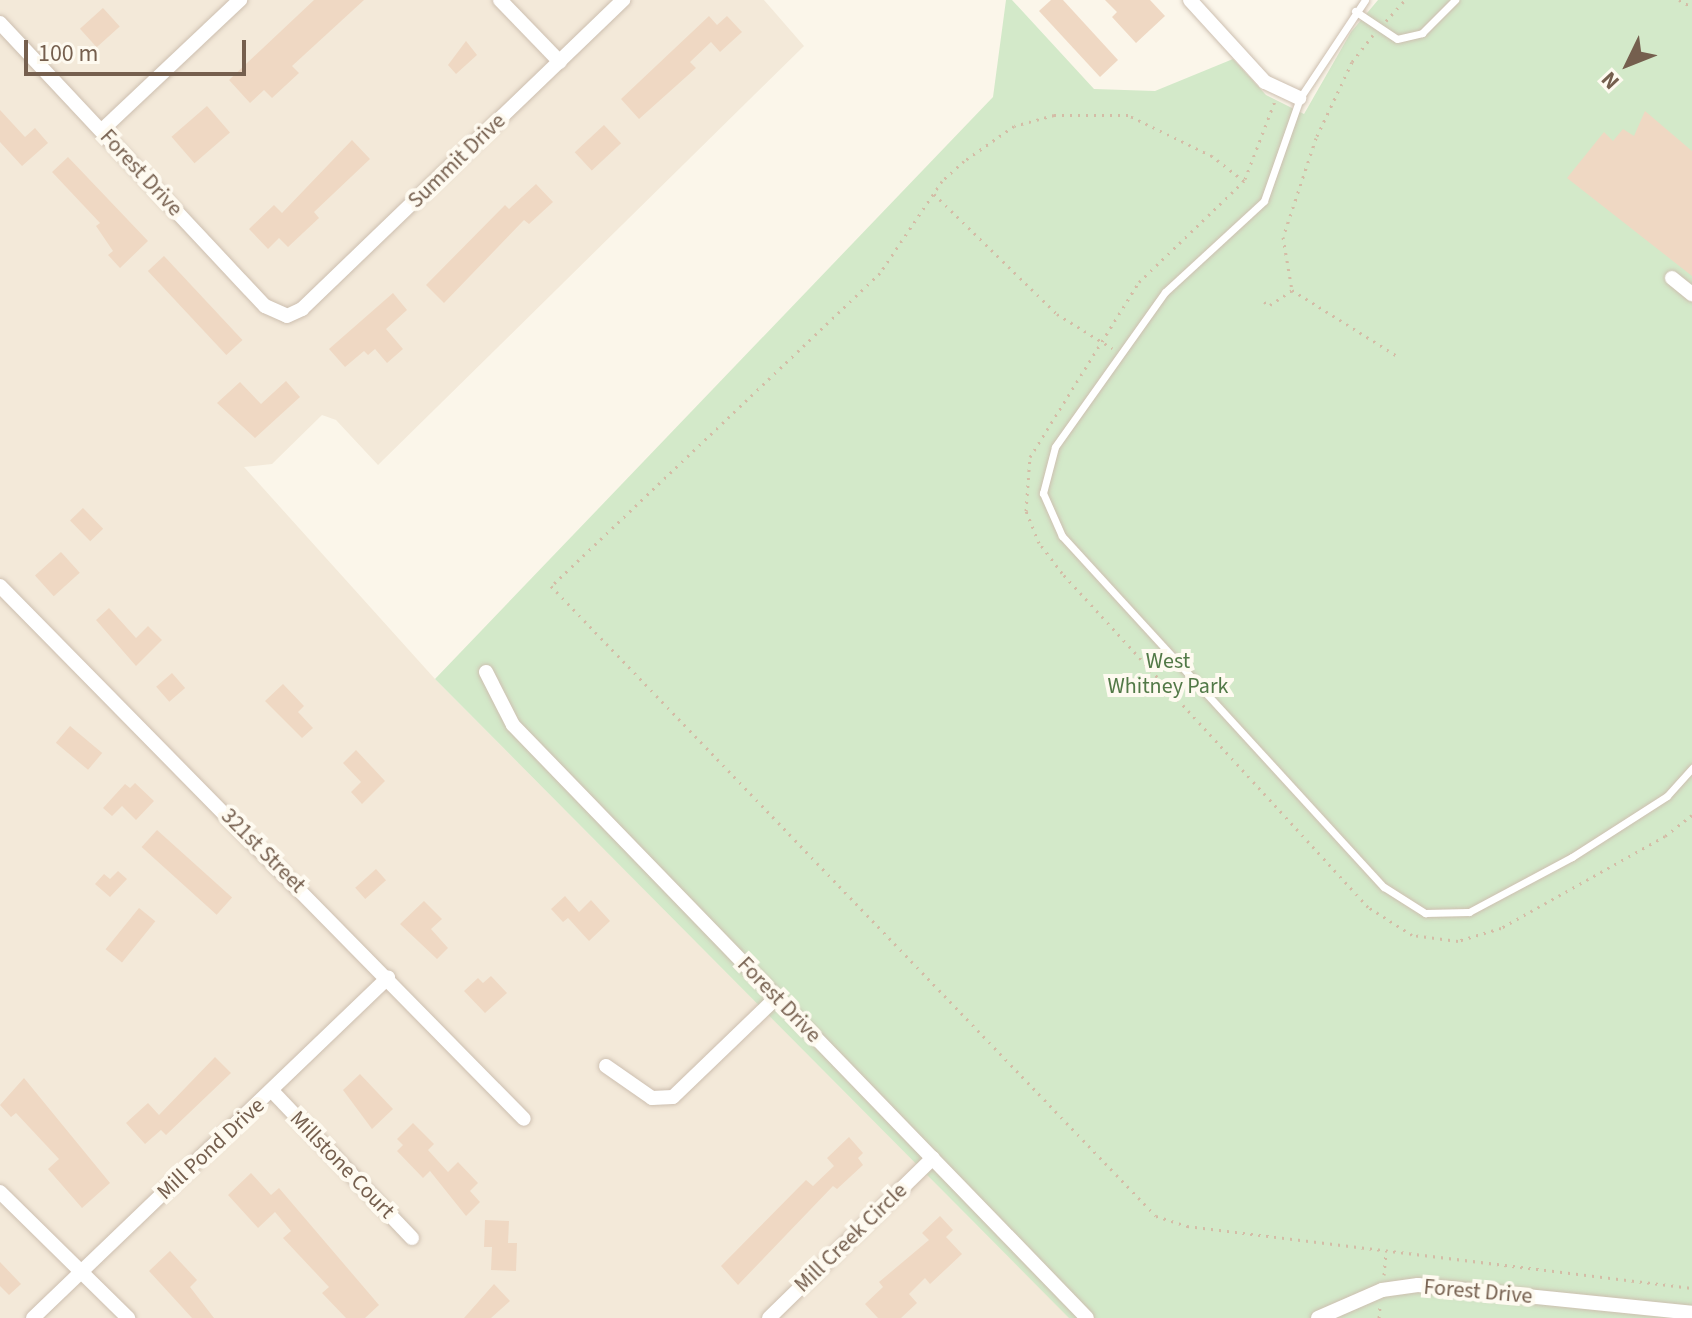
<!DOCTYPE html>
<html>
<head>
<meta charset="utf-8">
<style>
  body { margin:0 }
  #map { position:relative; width:1692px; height:1318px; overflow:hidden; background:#fbf6ea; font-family:"Source Sans 3",sans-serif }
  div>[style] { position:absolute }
  .residential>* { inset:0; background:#f3e9d9 }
  .green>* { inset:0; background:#d3e9c9 }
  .building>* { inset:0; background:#efd8c3; transform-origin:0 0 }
  .path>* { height:3px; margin-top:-1.5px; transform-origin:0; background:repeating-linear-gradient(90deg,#d4bca6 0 2px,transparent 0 8px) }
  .roads { filter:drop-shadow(0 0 2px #cdbfb0) drop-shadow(0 0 2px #cdbfb0) }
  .lane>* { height:7px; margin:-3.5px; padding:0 3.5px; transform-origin:3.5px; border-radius:3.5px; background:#fff }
  .street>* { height:14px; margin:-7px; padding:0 7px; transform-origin:7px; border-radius:7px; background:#fff }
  span { translate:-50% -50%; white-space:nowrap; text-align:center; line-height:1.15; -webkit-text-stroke:8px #fefaf0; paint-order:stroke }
  .street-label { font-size:22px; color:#755f4e }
  .park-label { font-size:22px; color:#527947 }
  .north { position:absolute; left:1588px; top:24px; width:80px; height:80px; -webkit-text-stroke:6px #fefaf0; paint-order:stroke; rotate:227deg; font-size:22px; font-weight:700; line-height:32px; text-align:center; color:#755f4e }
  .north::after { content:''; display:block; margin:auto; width:28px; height:36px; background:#755f4e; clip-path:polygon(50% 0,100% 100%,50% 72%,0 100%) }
  .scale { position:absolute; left:24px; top:40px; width:222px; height:36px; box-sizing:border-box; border:4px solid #755f4e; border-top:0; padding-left:10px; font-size:24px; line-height:28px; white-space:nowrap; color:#755f4e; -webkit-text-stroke:6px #fefaf0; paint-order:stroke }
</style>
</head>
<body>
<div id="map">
  <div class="residential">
    <i style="clip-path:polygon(0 0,764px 0,804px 46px,378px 465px,336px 420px,322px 415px,272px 464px,244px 467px,435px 679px,1070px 1318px,0 1318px)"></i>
  </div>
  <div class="green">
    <i style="clip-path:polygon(1006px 0,1012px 0,1094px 89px,1155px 91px,1233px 59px,1266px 95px,1304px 114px,1351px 32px,1378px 0,1692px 0,1692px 1318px,1069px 1318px,435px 679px,993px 97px)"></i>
  </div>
  <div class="building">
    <i style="clip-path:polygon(314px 0,364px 0,292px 66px,299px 73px,272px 98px,264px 90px,250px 103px,229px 80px)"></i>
    <i style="clip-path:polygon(1051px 0,1063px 0,1118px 60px,1100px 77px,1039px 11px)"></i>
    <i style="clip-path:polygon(1105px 0,1150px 0,1165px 16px,1136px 43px,1112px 17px,1117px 12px)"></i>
    <i style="left:103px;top:8px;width:25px;height:31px;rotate:48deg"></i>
    <i style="clip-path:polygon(709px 16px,717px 25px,727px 16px,742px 32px,720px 52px,711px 42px,690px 62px,696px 68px,639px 119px,621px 99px)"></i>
    <i style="clip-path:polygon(466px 41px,477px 55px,456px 74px,448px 65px)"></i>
    <i style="left:207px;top:106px;width:35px;height:47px;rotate:49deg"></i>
    <i style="clip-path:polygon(0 110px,25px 137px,35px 128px,48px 143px,22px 166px,0 142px)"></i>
    <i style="clip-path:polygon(1645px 111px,1692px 151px,1692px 276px,1567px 178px,1604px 132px,1613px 141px,1623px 129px,1634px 136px)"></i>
    <i style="left:604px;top:125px;width:25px;height:40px;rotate:47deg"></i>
    <i style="clip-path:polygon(352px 140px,370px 159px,314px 212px,319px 218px,288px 247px,279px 238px,268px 249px,249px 229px,274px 205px,282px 213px)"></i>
    <i style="clip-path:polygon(68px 157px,148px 241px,120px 268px,108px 255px,113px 251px,96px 226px,100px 223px,52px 172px)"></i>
    <i style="clip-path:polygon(536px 184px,553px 202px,529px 224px,524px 220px,444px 303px,426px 285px,505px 205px,509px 209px)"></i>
    <i style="left:164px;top:256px;width:115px;height:22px;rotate:47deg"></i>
    <i style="clip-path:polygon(393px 293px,407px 310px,386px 329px,403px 349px,387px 363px,375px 349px,368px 355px,364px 351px,345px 367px,329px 349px)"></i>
    <i style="clip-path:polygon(286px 381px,300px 397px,255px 438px,217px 403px,240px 382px,261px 404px)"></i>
    <i style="left:83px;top:508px;width:29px;height:18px;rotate:46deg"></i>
    <i style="left:61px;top:552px;width:28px;height:35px;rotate:48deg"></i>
    <i style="clip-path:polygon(109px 608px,136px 638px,148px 626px,162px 640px,136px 666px,96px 620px)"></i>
    <i style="left:172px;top:673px;width:20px;height:21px;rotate:49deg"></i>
    <i style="clip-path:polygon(283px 684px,304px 706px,298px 712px,313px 728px,302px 738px,265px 701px)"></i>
    <i style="left:70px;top:726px;width:42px;height:22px;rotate:40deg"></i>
    <i style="clip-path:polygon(356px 750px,385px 781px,362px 804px,351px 792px,361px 782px,343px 763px)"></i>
    <i style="clip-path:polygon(135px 783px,154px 801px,136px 820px,122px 806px,112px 816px,103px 808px,125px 784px,130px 788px)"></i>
    <i style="left:157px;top:830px;width:101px;height:23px;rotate:42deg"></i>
    <i style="left:376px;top:869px;width:15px;height:28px;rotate:48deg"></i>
    <i style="clip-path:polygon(118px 871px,127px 879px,110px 897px,95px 884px,104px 874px,110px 879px)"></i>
    <i style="clip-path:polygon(565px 896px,579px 912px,591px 900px,610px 921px,589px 941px,568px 918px,563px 922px,551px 909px)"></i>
    <i style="clip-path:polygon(424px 901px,442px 919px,431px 929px,448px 948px,437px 959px,400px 924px)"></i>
    <i style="left:139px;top:908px;width:21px;height:53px;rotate:39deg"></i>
    <i style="clip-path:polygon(491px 976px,507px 993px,485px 1013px,464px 991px,478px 978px,483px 983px)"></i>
    <i style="clip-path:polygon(215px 1057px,231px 1073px,166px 1135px,161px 1130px,145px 1144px,126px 1123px,148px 1103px,159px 1115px)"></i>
    <i style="clip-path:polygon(360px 1074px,393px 1109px,372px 1129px,343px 1090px)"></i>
    <i style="clip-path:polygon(24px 1078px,110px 1183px,82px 1208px,48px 1169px,59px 1159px,16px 1113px,11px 1117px,0 1105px)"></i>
    <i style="clip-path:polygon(413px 1123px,434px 1144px,428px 1150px,448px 1172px,458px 1162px,478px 1183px,470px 1191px,480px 1202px,466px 1216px,430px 1171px,423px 1178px,397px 1151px,403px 1145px,397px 1139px)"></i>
    <i style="clip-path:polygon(849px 1137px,863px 1153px,858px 1158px,863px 1165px,837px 1189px,833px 1186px,738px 1285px,721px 1266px,806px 1180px,813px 1186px,834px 1166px,827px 1158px)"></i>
    <i style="clip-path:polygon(251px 1173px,271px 1195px,279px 1188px,379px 1305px,365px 1318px,346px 1318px,322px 1293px,329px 1287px,283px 1238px,291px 1231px,275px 1212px,258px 1228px,228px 1195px)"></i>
    <i style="clip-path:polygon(940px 1216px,953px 1230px,946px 1237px,962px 1254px,930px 1284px,925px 1278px,909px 1294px,917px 1303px,901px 1318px,878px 1318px,865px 1304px,883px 1287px,879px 1282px,929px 1240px,922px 1233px)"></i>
    <i style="clip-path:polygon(485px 1220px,509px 1221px,508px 1243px,517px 1243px,516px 1271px,491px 1270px,492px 1247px,484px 1247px)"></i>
    <i style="clip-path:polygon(170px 1251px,197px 1280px,190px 1287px,214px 1318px,192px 1318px,149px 1271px)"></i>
    <i style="clip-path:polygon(0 1262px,21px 1284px,9px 1295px,0 1286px)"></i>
    <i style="clip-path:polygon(494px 1284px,510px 1301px,491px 1318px,464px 1318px)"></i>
  </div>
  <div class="path">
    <i style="left:1679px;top:0;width:15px;rotate:28deg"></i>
    <i style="left:1386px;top:21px;width:28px;rotate:-48deg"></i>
    <i style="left:1373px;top:35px;width:34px;rotate:128deg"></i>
    <i style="left:1352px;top:62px;width:84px;rotate:115.3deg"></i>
    <i style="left:1316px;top:138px;width:104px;rotate:108.4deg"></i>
    <i style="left:1283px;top:237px;width:54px;rotate:80.4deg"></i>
    <i style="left:1292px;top:290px;width:126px;rotate:32.1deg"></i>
    <i style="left:1245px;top:179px;width:84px;rotate:-69deg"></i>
    <i style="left:934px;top:194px;width:172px;rotate:44.3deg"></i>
    <i style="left:1057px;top:314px;width:65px;rotate:31.7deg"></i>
    <i style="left:1264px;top:302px;width:7px;rotate:27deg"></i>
    <i style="left:1270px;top:305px;width:27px;rotate:-34deg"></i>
    <i style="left:1692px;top:815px;width:34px;rotate:142deg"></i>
    <i style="left:1665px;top:836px;width:188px;rotate:150.7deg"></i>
    <i style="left:1501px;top:928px;width:45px;rotate:163.2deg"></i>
    <i style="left:1458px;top:941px;width:46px;rotate:-172.6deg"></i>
    <i style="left:1412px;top:935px;width:52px;rotate:-147.5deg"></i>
    <i style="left:1368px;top:907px;width:453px;rotate:-132.5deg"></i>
    <i style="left:1062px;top:573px;width:38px;rotate:-127deg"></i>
    <i style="left:1039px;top:543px;width:35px;rotate:-112deg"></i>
    <i style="left:1026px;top:511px;width:54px;rotate:-85.8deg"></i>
    <i style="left:1030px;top:457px;width:206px;rotate:-58.1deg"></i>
    <i style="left:1139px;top:282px;width:146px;rotate:-43.9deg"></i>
    <i style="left:1244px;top:181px;width:41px;rotate:-142deg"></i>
    <i style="left:1212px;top:156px;width:93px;rotate:-154deg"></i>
    <i style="left:1128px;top:115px;width:74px;rotate:180deg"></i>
    <i style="left:1054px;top:115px;width:41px;rotate:164.6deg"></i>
    <i style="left:1014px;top:126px;width:61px;rotate:145deg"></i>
    <i style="left:964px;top:161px;width:30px;rotate:138deg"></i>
    <i style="left:942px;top:181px;width:111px;rotate:124deg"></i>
    <i style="left:880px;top:273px;width:454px;rotate:136.4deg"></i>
    <i style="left:551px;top:586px;width:873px;rotate:46.16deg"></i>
    <i style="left:1156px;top:1216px;width:33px;rotate:18deg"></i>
    <i style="left:1187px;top:1226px;width:509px;rotate:7deg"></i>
    <i style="left:1384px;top:1275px;width:24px;rotate:-85deg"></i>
    <i style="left:1379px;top:1318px;width:11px;rotate:-85deg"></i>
  </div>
  <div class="roads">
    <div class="lane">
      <i style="left:1365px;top:0;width:118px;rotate:123.6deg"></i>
      <i style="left:1300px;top:98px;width:109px;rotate:109.3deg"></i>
      <i style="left:1264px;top:201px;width:134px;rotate:137.4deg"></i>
      <i style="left:1165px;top:292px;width:190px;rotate:125.4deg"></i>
      <i style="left:1055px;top:447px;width:48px;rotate:104.6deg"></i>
      <i style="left:1043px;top:493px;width:47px;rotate:66.2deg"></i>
      <i style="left:1062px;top:536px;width:476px;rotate:47.5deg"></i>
      <i style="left:1384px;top:887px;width:49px;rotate:32.4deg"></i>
      <i style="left:1425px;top:913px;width:44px;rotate:-1.3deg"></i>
      <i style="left:1469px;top:912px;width:117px;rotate:-28.1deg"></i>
      <i style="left:1572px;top:857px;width:113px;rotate:-32.7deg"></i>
      <i style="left:1667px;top:796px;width:38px;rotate:-48deg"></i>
      <i style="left:1355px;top:11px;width:50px;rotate:33.7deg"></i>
      <i style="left:1397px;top:39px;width:26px;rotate:-13deg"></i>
      <i style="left:1422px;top:33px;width:47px;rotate:-45deg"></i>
    </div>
    <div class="street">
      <i style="left:500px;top:0;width:86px;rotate:45.9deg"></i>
      <i style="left:1190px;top:0;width:111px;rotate:47.6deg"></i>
      <i style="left:1265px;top:82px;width:38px;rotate:25deg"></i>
      <i style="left:0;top:23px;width:388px;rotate:46.9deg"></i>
      <i style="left:265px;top:306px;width:24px;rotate:24deg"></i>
      <i style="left:287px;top:316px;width:17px;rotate:-25deg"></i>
      <i style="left:302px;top:309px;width:446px;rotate:-43.9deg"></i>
      <i style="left:102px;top:130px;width:190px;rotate:-43.3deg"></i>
      <i style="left:1672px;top:278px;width:26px;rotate:39deg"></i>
      <i style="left:0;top:586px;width:747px;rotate:45.49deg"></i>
      <i style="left:486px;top:672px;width:59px;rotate:63deg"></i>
      <i style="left:513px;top:725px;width:825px;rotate:45.93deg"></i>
      <i style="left:606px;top:1066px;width:56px;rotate:34.8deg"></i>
      <i style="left:652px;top:1098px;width:21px;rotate:-3deg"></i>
      <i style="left:673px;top:1097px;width:144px;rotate:-43.9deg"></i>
      <i style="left:272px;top:1091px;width:203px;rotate:46.4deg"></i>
      <i style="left:0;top:1192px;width:180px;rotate:44.5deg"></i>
      <i style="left:33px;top:1318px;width:492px;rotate:-43.8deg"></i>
      <i style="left:769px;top:1318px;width:229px;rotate:-44.3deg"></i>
      <i style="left:1318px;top:1318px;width:70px;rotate:-23.6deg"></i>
      <i style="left:1382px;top:1290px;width:36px;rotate:-8deg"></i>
      <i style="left:1418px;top:1285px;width:275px;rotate:5.8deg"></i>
    </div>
  </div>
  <div class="street-label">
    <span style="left:457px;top:161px;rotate:-44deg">Summit Drive</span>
    <span style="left:141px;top:173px;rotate:47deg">Forest Drive</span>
    <span style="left:263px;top:851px;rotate:45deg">321st Street</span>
    <span style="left:779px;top:1000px;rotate:46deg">Forest Drive</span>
    <span style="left:211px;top:1149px;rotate:-43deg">Mill Pond Drive</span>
    <span style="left:342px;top:1165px;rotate:46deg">Millstone Court</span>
    <span style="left:851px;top:1238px;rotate:-44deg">Mill Creek Circle</span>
    <span style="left:1478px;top:1292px;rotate:5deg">Forest Drive</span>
  </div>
  <div class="park-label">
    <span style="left:1168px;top:674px">West<br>Whitney Park</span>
  </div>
  <div class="north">N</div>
  <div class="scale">100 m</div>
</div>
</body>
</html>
